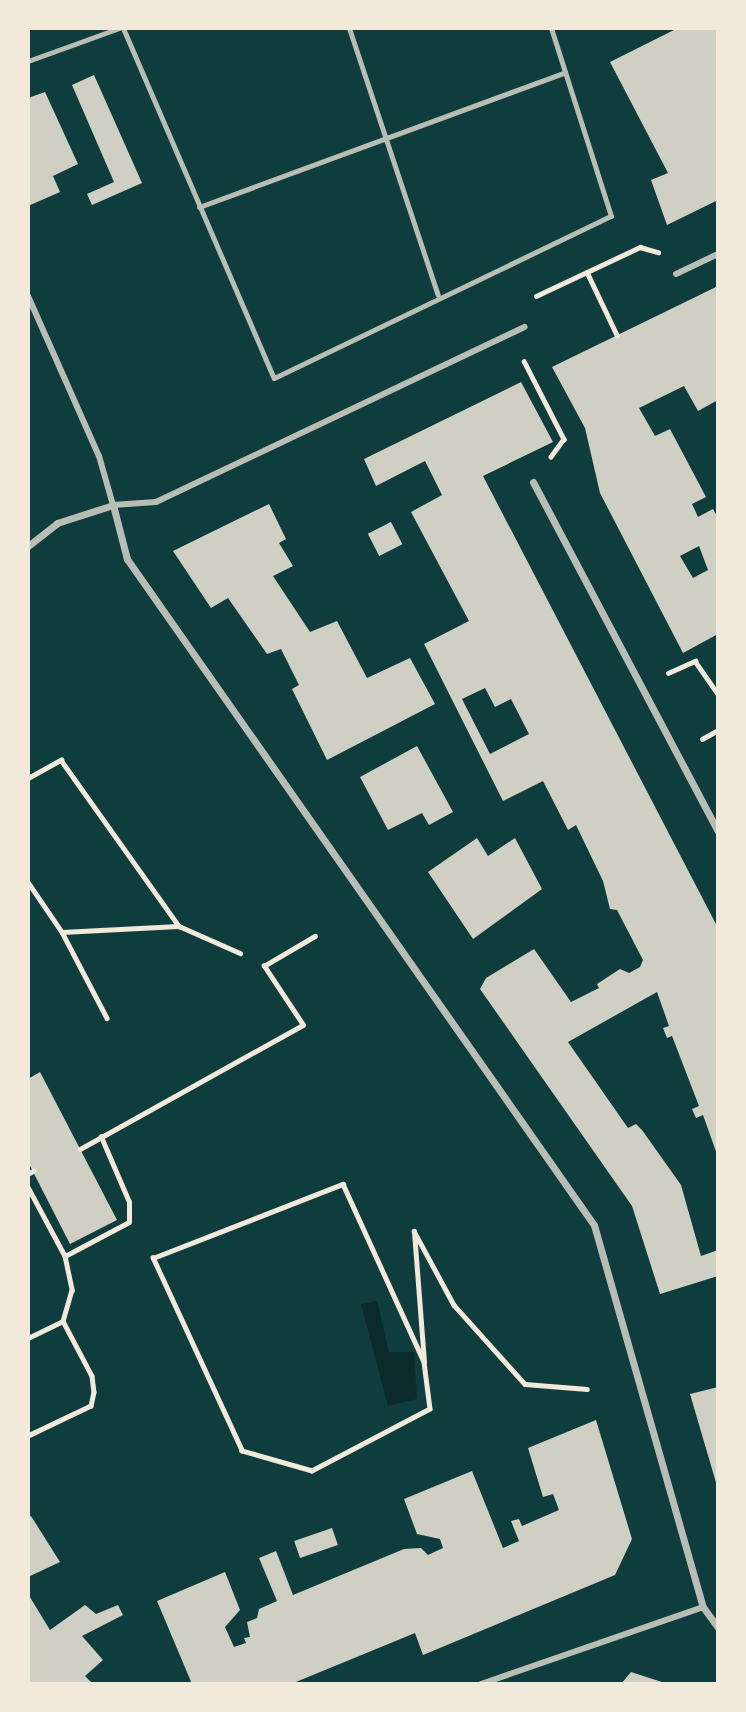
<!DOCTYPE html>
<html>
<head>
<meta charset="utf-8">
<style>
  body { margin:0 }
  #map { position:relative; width:746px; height:1712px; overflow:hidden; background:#0f3d3e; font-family:"Golos Text",sans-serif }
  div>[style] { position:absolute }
  .water>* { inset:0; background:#0a2a2b }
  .building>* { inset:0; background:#cfcfc3; transform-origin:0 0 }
  .path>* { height:4.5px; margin:-2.25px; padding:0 2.25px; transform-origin:2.25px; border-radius:2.25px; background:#f1e9da }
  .service>* { height:5px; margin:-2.5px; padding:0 2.5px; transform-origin:2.5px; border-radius:2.5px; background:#b8beb3 }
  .pedestrian>* { height:6px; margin:-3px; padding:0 3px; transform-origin:3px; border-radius:3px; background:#b8beb3 }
  .minor>* { height:7px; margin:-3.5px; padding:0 3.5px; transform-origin:3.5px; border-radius:3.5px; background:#b8beb3 }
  span { translate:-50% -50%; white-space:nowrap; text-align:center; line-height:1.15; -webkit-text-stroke:7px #f1e9da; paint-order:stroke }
  .frame { position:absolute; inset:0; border:30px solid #f1e9da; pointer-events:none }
</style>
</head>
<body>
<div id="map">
  <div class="water">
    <i style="clip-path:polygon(377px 1301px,389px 1352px,414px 1352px,417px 1399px,388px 1406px,361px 1304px)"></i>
  </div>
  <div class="building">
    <i style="clip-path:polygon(678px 28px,718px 28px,718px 200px,667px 225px,651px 180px,668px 173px,610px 62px)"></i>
    <i style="clip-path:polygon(94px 75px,142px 183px,92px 205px,87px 194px,114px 182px,72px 85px)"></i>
    <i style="clip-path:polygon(45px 92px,78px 164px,53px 176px,60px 192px,28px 206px,28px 98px)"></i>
    <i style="clip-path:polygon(evenodd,718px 286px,718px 400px,698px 411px,684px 386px,639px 408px,655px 436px,670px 429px,706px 497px,692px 504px,698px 517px,713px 509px,718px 518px,718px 634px,683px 653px,600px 493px,585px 428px,552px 367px,718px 286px,699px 546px,708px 570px,693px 578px,680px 556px,699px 546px)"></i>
    <i style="clip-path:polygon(evenodd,521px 382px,553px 442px,483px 476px,718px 928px,718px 1157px,703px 1115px,696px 1118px,692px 1109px,699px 1106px,672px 1036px,667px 1038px,663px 1028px,669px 1026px,657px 992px,568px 1042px,628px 1128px,636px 1124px,642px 1130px,681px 1185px,701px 1256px,718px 1250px,718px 1276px,660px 1294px,632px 1206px,480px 989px,486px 978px,534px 949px,571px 1002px,599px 988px,597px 984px,620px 969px,629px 973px,640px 967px,643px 960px,617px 910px,610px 909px,603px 881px,576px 825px,568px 830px,543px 781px,503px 801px,424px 644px,469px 621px,411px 512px,442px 495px,425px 461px,376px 486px,364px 459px,521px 382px,485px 688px,495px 707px,511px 699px,529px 734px,490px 754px,462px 699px,485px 688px)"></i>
    <i style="clip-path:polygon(269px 504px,286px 539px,279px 543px,293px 566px,273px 576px,310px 632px,337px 621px,367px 678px,410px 658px,435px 704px,327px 760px,292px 689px,299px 685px,281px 649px,267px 654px,228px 598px,211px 608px,173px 551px)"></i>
    <i style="left:391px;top:522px;width:25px;height:26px;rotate:63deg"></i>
    <i style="clip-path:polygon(417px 746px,453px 812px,429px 825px,422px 813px,388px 830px,360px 777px)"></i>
    <i style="clip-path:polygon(477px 838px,488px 856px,515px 838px,542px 889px,473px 939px,428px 872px)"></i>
    <i style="clip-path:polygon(40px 1072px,117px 1220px,70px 1244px,28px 1162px,28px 1079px)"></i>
    <i style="clip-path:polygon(718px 1387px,718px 1486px,717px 1486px,690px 1394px)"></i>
    <i style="clip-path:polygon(596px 1420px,632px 1539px,615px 1575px,423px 1655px,415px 1633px,291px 1684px,192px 1684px,157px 1601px,225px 1572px,240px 1610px,225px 1627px,234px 1647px,246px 1643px,244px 1638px,250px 1637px,247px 1622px,257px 1618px,259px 1609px,277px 1601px,259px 1558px,276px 1551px,293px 1595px,404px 1549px,421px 1548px,428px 1555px,443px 1548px,440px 1539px,417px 1534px,404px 1499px,472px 1471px,503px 1548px,519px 1541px,511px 1521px,519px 1519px,522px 1526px,559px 1510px,553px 1494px,543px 1497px,528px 1448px)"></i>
    <i style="clip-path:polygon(31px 1516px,60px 1562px,28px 1577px,28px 1518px)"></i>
    <i style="left:332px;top:1528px;width:18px;height:40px;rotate:71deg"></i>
    <i style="clip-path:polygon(28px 1594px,50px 1630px,85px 1605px,96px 1614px,118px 1605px,123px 1615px,82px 1636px,103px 1660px,85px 1676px,93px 1684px,28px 1684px)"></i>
    <i style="clip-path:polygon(631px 1672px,665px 1683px,665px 1684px,621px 1684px)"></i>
  </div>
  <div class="path">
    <i style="left:587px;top:272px;width:70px;rotate:64.5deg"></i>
    <i style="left:536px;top:296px;width:115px;rotate:-25.2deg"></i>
    <i style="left:640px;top:247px;width:19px;rotate:16deg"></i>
    <i style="left:524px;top:361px;width:88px;rotate:62.9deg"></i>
    <i style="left:564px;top:439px;width:22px;rotate:126deg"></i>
    <i style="left:668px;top:673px;width:30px;rotate:-24deg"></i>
    <i style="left:695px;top:661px;width:40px;rotate:55.1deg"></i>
    <i style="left:702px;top:739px;width:18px;rotate:-29deg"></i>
    <i style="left:28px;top:778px;width:38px;rotate:-29deg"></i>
    <i style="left:61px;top:760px;width:204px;rotate:54.6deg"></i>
    <i style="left:179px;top:926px;width:67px;rotate:23.9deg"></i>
    <i style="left:28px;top:882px;width:60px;rotate:55.8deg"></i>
    <i style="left:62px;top:932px;width:116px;rotate:-3deg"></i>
    <i style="left:62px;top:932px;width:97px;rotate:62.4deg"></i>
    <i style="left:80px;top:1149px;width:255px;rotate:-29.1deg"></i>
    <i style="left:303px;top:1025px;width:71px;rotate:-123.5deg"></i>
    <i style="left:264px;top:966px;width:59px;rotate:-30.5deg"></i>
    <i style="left:28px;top:1174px;width:6px;rotate:-31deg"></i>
    <i style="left:28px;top:1187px;width:78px;rotate:61.8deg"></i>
    <i style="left:65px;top:1256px;width:35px;rotate:78deg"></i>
    <i style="left:72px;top:1290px;width:32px;rotate:106deg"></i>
    <i style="left:63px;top:1321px;width:62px;rotate:62.2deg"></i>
    <i style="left:92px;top:1376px;width:16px;rotate:83deg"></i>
    <i style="left:94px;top:1392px;width:14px;rotate:102deg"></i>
    <i style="left:91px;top:1406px;width:70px;rotate:154.5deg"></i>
    <i style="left:65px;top:1256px;width:72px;rotate:-28deg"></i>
    <i style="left:129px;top:1222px;width:20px;rotate:-90deg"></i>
    <i style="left:129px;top:1202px;width:71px;rotate:-113.3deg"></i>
    <i style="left:28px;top:1338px;width:39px;rotate:-26deg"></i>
    <i style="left:424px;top:1362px;width:47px;rotate:82.7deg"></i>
    <i style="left:430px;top:1409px;width:133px;rotate:152.3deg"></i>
    <i style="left:312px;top:1471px;width:73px;rotate:-164.1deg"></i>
    <i style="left:242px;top:1451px;width:213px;rotate:-114.8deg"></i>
    <i style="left:153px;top:1258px;width:204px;rotate:-21.3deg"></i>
    <i style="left:343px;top:1184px;width:196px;rotate:65.5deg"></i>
    <i style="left:424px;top:1362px;width:131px;rotate:-94.4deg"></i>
    <i style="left:414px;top:1231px;width:84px;rotate:61.6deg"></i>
    <i style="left:454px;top:1305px;width:106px;rotate:48.1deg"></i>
    <i style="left:525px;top:1384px;width:62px;rotate:4.6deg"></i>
  </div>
  <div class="service">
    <i style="left:123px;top:28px;width:381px;rotate:66.7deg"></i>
    <i style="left:274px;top:378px;width:374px;rotate:-25.7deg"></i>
    <i style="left:611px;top:216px;width:197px;rotate:-107.7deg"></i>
    <i style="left:349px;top:28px;width:281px;rotate:71.6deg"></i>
    <i style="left:28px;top:61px;width:97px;rotate:-19.9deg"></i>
    <i style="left:199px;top:207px;width:390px;rotate:-20.2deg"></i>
  </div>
  <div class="pedestrian">
    <i style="left:676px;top:274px;width:47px;rotate:-25.5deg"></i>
    <i style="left:28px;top:296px;width:175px;rotate:66.1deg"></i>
    <i style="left:99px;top:456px;width:51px;rotate:74.1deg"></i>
    <i style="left:113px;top:505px;width:43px;rotate:-4deg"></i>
    <i style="left:156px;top:502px;width:408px;rotate:-25.4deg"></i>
    <i style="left:481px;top:1684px;width:235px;rotate:-19.1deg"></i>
  </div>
  <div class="minor">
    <i style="left:533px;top:482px;width:395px;rotate:62.1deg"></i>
    <i style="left:28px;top:546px;width:37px;rotate:-38deg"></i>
    <i style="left:57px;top:523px;width:59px;rotate:-17.8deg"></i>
    <i style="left:113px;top:505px;width:56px;rotate:75.5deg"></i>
    <i style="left:127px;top:559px;width:813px;rotate:54.96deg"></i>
    <i style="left:594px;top:1225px;width:397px;rotate:74.1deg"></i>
    <i style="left:703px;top:1607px;width:26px;rotate:54deg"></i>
  </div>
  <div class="frame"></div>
</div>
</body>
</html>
